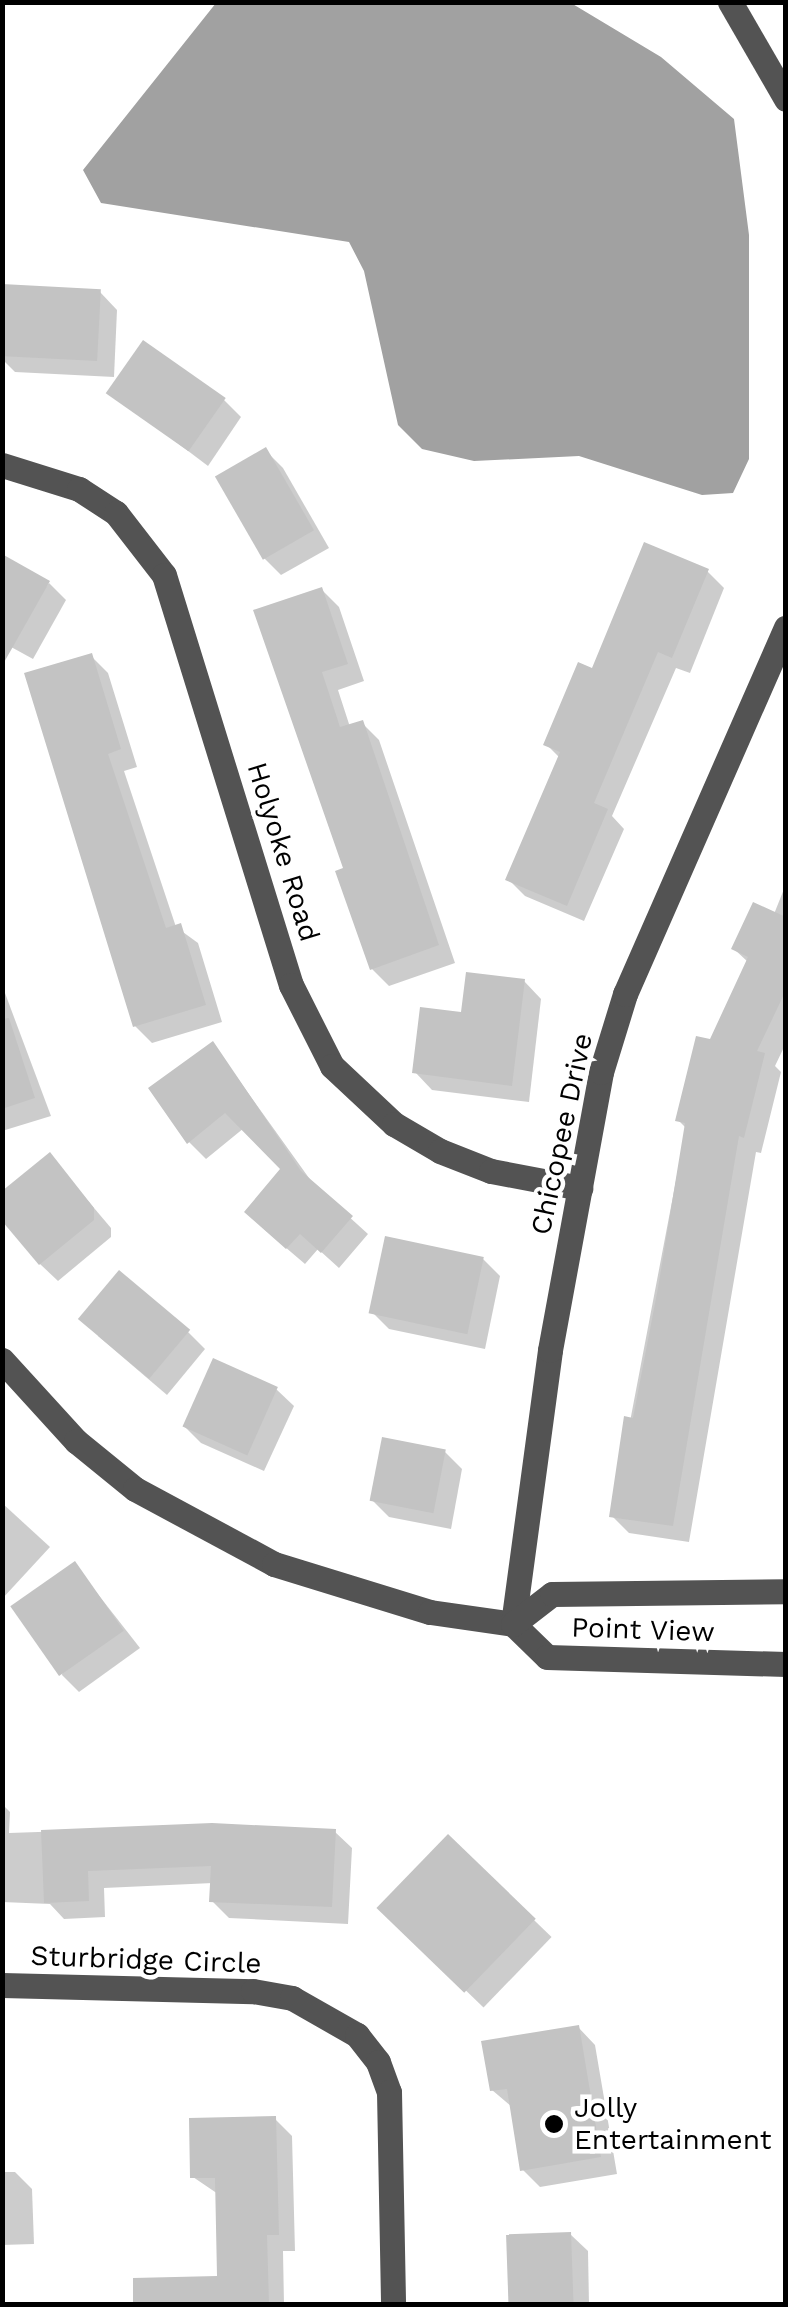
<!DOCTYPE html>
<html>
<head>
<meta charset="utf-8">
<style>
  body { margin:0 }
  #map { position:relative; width:788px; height:2307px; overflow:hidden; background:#fff; font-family:"Work Sans",sans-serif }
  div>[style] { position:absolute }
  .water>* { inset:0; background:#a1a1a1 }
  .shadow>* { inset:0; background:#0003; transform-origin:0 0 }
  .building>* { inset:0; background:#c3c3c3; transform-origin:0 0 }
  .minor>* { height:25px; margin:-12.5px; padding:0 12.5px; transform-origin:12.5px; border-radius:12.5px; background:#535353 }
  .dots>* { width:28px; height:28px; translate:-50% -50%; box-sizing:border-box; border:5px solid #fff; border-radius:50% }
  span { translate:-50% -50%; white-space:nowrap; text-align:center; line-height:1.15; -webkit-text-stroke:9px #fff; paint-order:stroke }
  .street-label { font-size:28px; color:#000 }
  .poi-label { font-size:28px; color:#000 }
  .left { translate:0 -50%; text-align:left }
  .frame { position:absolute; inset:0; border:5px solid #000; pointer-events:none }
</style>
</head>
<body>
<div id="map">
  <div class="water">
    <i style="clip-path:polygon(216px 3px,571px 3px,661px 57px,734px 119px,749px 235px,749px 459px,733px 493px,702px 495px,579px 456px,474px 461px,422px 449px,398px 425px,364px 271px,349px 242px,101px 203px,83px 170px)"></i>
  </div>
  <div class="shadow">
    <i style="clip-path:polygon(2px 287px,100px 292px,117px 310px,114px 377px,15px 372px,2px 359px)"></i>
    <i style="clip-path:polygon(110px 392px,224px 400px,241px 417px,208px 466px)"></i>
    <i style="clip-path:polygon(266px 451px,283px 468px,329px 548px,281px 575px,264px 558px)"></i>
    <i style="clip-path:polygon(707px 571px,724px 588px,690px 673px,676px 668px,612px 816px,624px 829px,584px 921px,525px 896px,508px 879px,560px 758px,546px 744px,594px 671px)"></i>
    <i style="clip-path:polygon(49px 583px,66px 600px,33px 659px,2px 642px)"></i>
    <i style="clip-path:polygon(322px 590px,339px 607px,364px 681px,338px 690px,350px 727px,362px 723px,379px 740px,455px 963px,389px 986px,372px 969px,346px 870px,257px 611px)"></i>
    <i style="clip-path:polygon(91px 656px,108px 673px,137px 767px,124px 771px,176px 927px,198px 943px,222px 1022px,152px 1043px,135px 1026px)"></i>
    <i style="clip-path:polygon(786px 884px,786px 1043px,775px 1066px,781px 1072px,761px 1153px,756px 1152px,689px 1542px,629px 1533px,612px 1516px,686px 1128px,678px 1120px,748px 962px,734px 949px,774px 914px)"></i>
    <i style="clip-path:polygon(524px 981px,541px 999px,529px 1102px,432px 1090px,415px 1072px,463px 1015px)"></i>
    <i style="clip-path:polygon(2px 985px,51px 1116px,2px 1131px)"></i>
    <i style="clip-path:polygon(213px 1044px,314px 1185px,368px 1234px,339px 1268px,318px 1249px,305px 1264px,264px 1229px,284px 1169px,244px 1128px,206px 1159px,189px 1142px)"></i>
    <i style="clip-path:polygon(50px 1156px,111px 1228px,111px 1237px,58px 1281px,40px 1264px)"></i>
    <i style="clip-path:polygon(483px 1259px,500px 1276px,485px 1349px,389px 1329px,372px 1312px)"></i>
    <i style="clip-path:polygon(188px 1332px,205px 1349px,167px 1395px,98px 1336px)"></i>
    <i style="clip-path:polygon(276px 1389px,294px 1406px,264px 1471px,201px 1443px,184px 1426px)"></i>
    <i style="clip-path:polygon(445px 1452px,462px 1469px,451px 1529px,389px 1517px,372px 1500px)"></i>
    <i style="clip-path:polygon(2px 1503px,50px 1547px,2px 1599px)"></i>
    <i style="clip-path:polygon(75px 1565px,140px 1648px,79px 1692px,62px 1675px)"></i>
    <i style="clip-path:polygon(2px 1804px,10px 1812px,9px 1833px,212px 1826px,334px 1831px,352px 1848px,348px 1924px,229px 1918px,212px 1901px,213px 1883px,104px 1888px,105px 1917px,64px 1919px,50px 1904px,2px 1902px)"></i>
    <i style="left:448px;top:1837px;width:144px;height:98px;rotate:44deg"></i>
    <i style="clip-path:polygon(578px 2027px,595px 2045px,617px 2174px,540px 2187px,523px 2170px,512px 2107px,492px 2090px)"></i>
    <i style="clip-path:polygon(275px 2119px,292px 2136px,295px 2251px,283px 2251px,284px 2304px,186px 2304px,185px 2279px,219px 2278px,218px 2194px,193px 2177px)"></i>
    <i style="clip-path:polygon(2px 2172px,15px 2172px,32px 2189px,34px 2244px,2px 2245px)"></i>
    <i style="clip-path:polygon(570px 2234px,588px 2251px,589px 2304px,509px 2304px,508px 2236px)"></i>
  </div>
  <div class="building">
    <i style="left:2px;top:284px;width:99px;height:72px;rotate:3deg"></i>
    <i style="left:143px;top:340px;width:101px;height:65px;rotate:35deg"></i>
    <i style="left:266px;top:447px;width:96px;height:59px;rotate:60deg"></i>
    <i style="clip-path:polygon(644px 542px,709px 569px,672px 658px,658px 652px,594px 803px,608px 809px,567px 906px,505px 880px,560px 752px,543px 745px,578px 662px,592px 668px)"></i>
    <i style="clip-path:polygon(2px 554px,50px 581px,2px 666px)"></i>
    <i style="clip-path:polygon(322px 587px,348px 664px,322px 672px,340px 727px,363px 720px,439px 945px,370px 970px,335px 871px,343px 868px,253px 610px)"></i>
    <i style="clip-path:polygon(92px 653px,121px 749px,108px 754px,166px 928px,181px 923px,206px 1005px,133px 1027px,24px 673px)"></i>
    <i style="clip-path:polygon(753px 902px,786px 917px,786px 990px,757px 1051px,765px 1053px,744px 1138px,739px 1136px,673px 1526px,609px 1517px,624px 1416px,633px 1418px,658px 1288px,685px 1123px,675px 1121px,696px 1036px,710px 1039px,748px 957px,731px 949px)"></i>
    <i style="clip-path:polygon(466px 972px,525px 979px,512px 1086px,412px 1073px,420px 1007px,461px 1012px)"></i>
    <i style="clip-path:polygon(9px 1018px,35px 1098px,2px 1109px,2px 1019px)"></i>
    <i style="clip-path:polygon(213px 1041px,301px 1171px,353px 1216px,321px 1253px,300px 1234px,286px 1249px,244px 1212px,280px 1169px,225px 1113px,187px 1144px,148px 1088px)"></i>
    <i style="clip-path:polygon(50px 1152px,94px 1208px,94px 1220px,39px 1265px,2px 1221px,2px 1191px)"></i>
    <i style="left:385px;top:1236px;width:101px;height:79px;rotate:12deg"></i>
    <i style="left:119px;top:1270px;width:93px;height:64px;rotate:40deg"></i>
    <i style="left:213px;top:1358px;width:71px;height:75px;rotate:24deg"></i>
    <i style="left:382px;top:1437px;width:65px;height:65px;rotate:11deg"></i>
    <i style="left:75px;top:1561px;width:85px;height:79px;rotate:55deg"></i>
    <i style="clip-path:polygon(212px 1823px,336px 1829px,332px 1907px,209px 1902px,211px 1866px,88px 1871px,89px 1901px,44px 1903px,41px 1830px)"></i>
    <i style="left:448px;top:1834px;width:122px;height:103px;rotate:44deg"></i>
    <i style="clip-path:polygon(579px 2025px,601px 2157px,520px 2171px,507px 2089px,490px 2091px,481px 2041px)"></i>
    <i style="clip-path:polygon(276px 2116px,279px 2235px,267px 2235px,269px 2304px,133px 2304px,133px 2278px,217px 2276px,215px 2178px,190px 2178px,189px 2118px)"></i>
    <i style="left:571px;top:2232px;width:72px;height:65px;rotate:88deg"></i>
  </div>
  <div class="minor">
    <i style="left:730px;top:2px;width:112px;rotate:60deg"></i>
    <i style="left:2px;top:465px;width:81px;rotate:17.3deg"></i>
    <i style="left:79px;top:489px;width:44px;rotate:33deg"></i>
    <i style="left:116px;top:513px;width:78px;rotate:52.3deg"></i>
    <i style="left:164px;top:575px;width:429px;rotate:72.8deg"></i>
    <i style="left:291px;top:985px;width:91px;rotate:63.2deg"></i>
    <i style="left:332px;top:1066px;width:85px;rotate:43.1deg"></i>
    <i style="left:394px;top:1124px;width:53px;rotate:30.4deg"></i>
    <i style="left:440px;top:1151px;width:55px;rotate:21.4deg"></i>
    <i style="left:491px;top:1171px;width:91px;rotate:10.8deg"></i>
    <i style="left:2px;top:1360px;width:110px;rotate:47.6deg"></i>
    <i style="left:76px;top:1441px;width:76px;rotate:39.1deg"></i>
    <i style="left:135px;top:1489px;width:158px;rotate:28.3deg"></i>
    <i style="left:274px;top:1564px;width:163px;rotate:17.1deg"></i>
    <i style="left:430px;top:1612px;width:84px;rotate:8.2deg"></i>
    <i style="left:513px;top:1624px;width:47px;rotate:44.1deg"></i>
    <i style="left:547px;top:1657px;width:239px;rotate:1.7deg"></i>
    <i style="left:513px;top:1624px;width:276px;rotate:-82.3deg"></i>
    <i style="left:550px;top:1350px;width:283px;rotate:-79.6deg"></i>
    <i style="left:601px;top:1072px;width:82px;rotate:-72.9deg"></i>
    <i style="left:625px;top:994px;width:400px;rotate:-66.3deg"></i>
    <i style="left:513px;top:1624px;width:49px;rotate:-37.6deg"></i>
    <i style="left:552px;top:1594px;width:234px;rotate:-0.7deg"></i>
    <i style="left:2px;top:1985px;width:251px;rotate:1.4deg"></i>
    <i style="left:253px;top:1991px;width:40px;rotate:10deg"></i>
    <i style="left:292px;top:1998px;width:75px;rotate:29.6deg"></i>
    <i style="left:357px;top:2035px;width:34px;rotate:52deg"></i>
    <i style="left:378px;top:2062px;width:32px;rotate:70deg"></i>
    <i style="left:389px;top:2092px;width:212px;rotate:88.9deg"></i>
  </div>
  <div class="dots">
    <i style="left:554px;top:2124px;background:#000"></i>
  </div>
  <div class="street-label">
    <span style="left:283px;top:852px;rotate:73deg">Holyoke Road</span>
    <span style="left:562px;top:1134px;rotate:-78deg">Chicopee Drive</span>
    <span style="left:643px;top:1630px;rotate:2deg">Point View</span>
    <span style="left:146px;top:1960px;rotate:2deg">Sturbridge Circle</span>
  </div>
  <div class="poi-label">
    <span class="left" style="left:574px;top:2124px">Jolly<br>Entertainment</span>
  </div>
  <div class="frame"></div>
</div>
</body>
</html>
